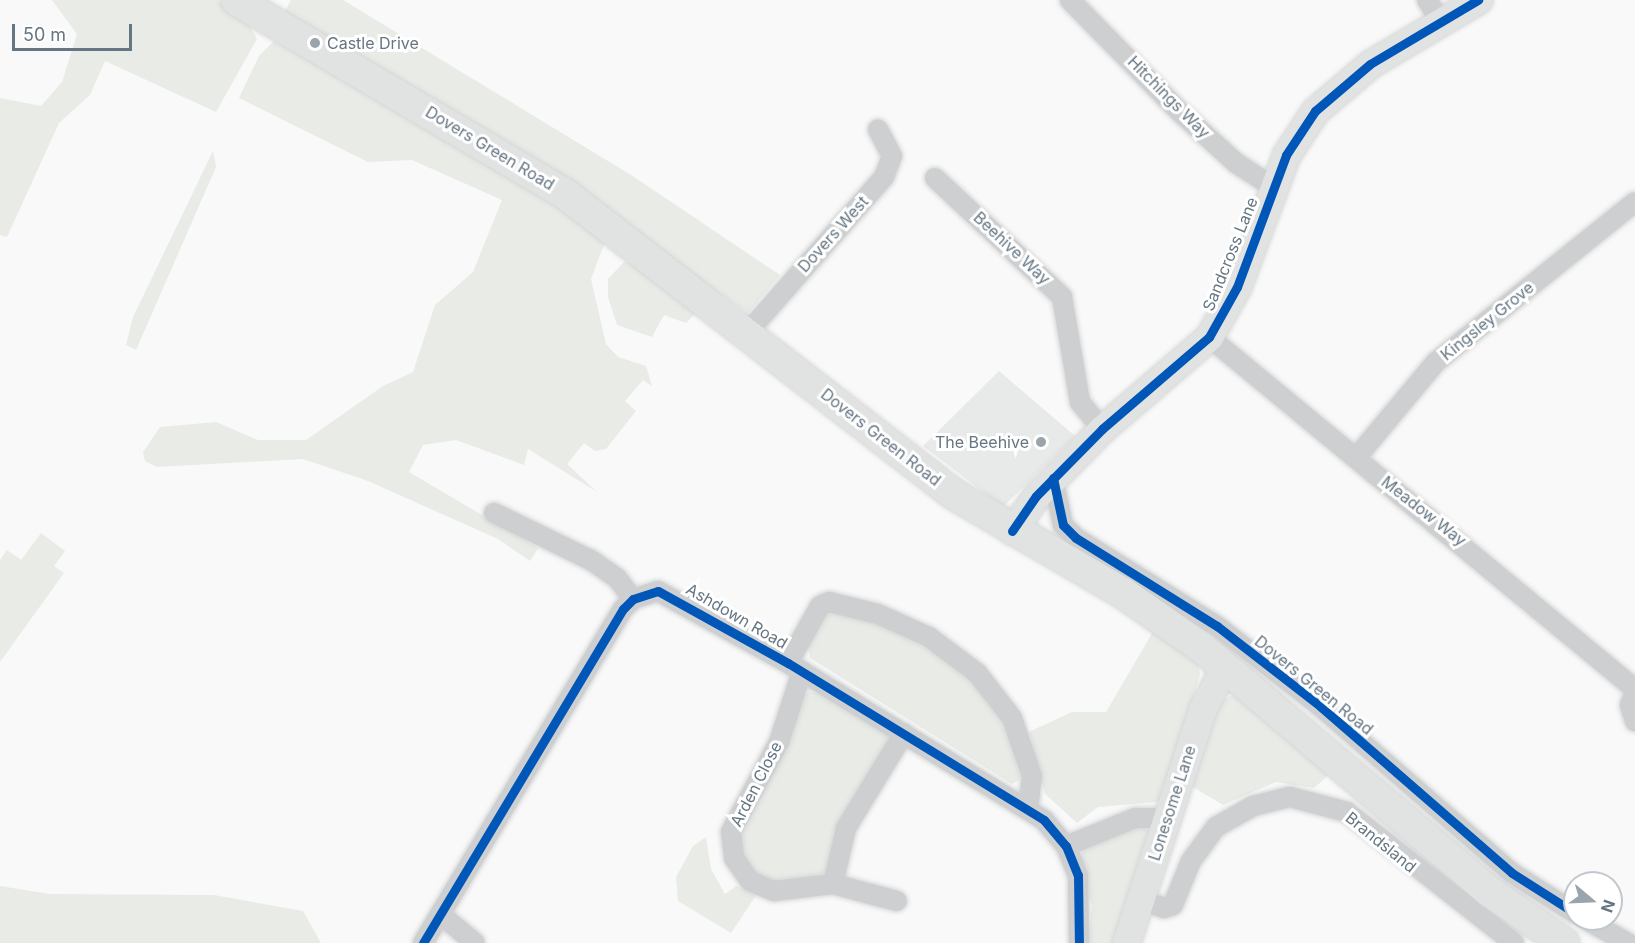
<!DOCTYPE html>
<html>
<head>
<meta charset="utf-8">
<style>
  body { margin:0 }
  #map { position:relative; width:1635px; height:943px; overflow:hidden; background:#f9f9f9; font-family:Inter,sans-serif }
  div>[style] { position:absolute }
  .built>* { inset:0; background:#e8e9e9 }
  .green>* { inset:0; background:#e8ebe6 }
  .roads { filter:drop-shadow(0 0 2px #d5d6d7) drop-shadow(0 0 2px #d5d6d7) }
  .street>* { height:20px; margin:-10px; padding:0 10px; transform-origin:10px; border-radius:10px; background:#cecfd0 }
  .secondary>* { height:27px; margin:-13.5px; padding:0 13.5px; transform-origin:13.5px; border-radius:13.5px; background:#e1e2e2 }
  .primary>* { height:30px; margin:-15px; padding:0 15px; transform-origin:15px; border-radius:15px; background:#e1e2e2 }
  .cycleway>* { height:9px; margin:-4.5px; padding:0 4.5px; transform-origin:4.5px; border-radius:4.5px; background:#0057b8 }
  .dots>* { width:16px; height:16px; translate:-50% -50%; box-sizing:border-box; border:3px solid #fff; border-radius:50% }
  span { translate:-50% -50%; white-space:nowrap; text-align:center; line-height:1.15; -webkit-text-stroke:6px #fff; paint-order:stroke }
  .poi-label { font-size:16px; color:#657683 }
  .left { translate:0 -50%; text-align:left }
  .right { translate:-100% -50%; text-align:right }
  .street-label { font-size:16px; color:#657683 }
  .north { position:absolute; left:1563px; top:871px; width:60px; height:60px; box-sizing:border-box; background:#fff; border:2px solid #c1c8cd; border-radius:50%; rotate:109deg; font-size:16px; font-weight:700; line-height:24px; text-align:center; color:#657683 }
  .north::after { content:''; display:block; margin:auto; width:21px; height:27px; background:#99a4ac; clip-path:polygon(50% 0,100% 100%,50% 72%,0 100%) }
  .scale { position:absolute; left:12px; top:24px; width:120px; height:27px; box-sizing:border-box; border:3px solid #657683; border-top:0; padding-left:8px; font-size:18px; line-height:21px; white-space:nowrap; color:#657683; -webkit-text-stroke:4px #fff; paint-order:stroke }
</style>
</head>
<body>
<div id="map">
  <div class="built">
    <i style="clip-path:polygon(999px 371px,1075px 436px,1003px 507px,923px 446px)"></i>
  </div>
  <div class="green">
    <i style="clip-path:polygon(52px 0,217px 0,248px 22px,257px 39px,216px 112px,105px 61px,90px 95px,59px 123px,7px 237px,0 235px,0 98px,41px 106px,62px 82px,77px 34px)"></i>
    <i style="clip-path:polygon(291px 0,343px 0,631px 175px,780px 275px,748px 313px,470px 121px,282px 16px)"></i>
    <i style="clip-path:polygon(274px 41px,489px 156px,605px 242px,591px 279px,606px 344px,618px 357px,646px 366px,652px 386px,643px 380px,625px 401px,636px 411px,606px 449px,595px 451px,584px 443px,567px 464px,597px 492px,528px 449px,524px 465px,456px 440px,423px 445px,409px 472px,538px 548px,530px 561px,498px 539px,368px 481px,303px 459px,157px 467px,145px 461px,143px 452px,160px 427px,216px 422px,258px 440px,306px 440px,383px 386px,413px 372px,435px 305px,473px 272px,502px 200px,412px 160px,368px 162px,239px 98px,259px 56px)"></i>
    <i style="clip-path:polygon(213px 151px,216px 167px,136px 350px,126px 345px,133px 317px)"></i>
    <i style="clip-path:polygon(644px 260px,697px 312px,686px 323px,664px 315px,652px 337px,617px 325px,608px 297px,608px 279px,624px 262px)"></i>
    <i style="clip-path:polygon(41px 533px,65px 551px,54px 566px,64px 573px,0 662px,0 560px,7px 550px,21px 560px)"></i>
    <i style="clip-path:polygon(839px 613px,880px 625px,963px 667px,1004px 719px,1021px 779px,1012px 784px,810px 658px,808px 643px,825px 615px)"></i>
    <i style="clip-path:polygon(1154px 630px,1198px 660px,1200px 675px,1164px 793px,1157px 802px,1098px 807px,1077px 823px,1045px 794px,1029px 732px,1072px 712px,1106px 712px)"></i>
    <i style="clip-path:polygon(809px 692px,821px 693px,889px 733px,888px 742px,834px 833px,827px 874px,774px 882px,748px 869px,738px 836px,799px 700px)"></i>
    <i style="clip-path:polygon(1238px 693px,1331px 773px,1314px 788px,1276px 782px,1223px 805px,1191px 786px,1221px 700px)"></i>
    <i style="clip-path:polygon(1137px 825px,1151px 832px,1118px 943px,1088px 943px,1092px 906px,1080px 861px,1083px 850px)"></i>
    <i style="clip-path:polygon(706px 837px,711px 869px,725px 894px,736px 886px,757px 894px,731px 933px,678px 901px,676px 877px,693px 846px)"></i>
    <i style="clip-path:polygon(0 886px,49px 894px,214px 895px,303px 911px,321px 943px,0 943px)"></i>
  </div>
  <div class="roads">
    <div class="street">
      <i style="left:1070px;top:0;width:156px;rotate:45.5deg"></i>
      <i style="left:1179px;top:111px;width:77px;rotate:42.4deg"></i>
      <i style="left:1236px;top:163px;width:44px;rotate:33deg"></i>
      <i style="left:1427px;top:0;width:24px;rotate:57deg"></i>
      <i style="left:935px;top:178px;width:174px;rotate:43.1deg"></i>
      <i style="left:1062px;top:297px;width:107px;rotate:80.3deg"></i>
      <i style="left:1080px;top:402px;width:35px;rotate:51deg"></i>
      <i style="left:747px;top:333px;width:208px;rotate:-48.7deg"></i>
      <i style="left:884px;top:177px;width:22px;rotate:-69deg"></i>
      <i style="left:892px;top:156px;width:30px;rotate:-118deg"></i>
      <i style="left:1209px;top:337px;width:553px;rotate:39.57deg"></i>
      <i style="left:1356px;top:458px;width:125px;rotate:-50.2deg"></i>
      <i style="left:1436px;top:362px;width:255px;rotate:-38.8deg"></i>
      <i style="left:1053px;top:478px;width:48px;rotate:78deg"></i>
      <i style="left:1063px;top:525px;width:18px;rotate:45deg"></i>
      <i style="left:1076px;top:538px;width:166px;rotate:32deg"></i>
      <i style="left:1217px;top:626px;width:130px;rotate:37.8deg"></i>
      <i style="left:1320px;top:706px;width:254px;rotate:41deg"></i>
      <i style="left:1512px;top:873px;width:75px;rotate:32.4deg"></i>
      <i style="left:494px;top:513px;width:108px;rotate:25.9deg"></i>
      <i style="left:591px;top:560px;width:32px;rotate:35deg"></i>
      <i style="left:617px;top:578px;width:26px;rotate:53deg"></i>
      <i style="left:788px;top:663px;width:65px;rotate:-60.7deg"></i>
      <i style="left:820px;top:606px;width:10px;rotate:-24deg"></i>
      <i style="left:829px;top:602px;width:50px;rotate:13.8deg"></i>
      <i style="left:878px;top:614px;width:56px;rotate:24.3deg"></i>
      <i style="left:929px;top:637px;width:60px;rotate:36.9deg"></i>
      <i style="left:977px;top:673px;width:57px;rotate:52.1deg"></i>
      <i style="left:1012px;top:718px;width:61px;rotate:71deg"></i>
      <i style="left:1032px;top:776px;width:32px;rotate:97deg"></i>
      <i style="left:802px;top:671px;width:75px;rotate:107.9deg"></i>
      <i style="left:779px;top:742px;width:102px;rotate:118.1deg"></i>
      <i style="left:731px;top:832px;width:26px;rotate:83deg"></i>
      <i style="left:734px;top:858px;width:28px;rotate:55deg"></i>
      <i style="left:750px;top:881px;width:26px;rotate:23deg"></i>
      <i style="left:774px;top:891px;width:59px;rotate:-6.8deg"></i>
      <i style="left:833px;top:884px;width:57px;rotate:-76.9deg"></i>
      <i style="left:846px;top:828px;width:111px;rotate:-58.6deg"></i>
      <i style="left:1635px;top:692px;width:14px;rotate:111deg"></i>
      <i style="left:1630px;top:705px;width:17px;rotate:73deg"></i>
      <i style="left:1066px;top:846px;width:74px;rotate:-22.1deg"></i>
      <i style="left:1135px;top:818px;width:32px"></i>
      <i style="left:833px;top:884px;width:66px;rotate:14.9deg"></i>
      <i style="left:1140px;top:900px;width:25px;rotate:18deg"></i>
      <i style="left:1164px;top:908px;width:9px;rotate:-18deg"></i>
      <i style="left:1173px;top:905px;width:48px;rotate:-67.8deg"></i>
      <i style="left:1191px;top:861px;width:42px;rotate:-53.7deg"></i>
      <i style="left:1216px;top:827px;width:43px;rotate:-29.6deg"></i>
      <i style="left:1253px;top:806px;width:38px;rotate:-14deg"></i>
      <i style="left:1290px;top:797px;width:59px;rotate:14.7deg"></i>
      <i style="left:1347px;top:812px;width:212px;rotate:38.1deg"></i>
      <i style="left:440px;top:914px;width:45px;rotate:39.6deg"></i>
      <i style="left:1585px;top:919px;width:49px;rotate:29.2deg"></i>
      <i style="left:423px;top:943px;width:389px;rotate:-59.1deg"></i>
      <i style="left:623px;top:609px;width:14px;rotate:-45deg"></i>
      <i style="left:633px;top:599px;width:26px;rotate:-18deg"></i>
      <i style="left:658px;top:591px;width:149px;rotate:29deg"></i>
      <i style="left:788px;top:663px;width:300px;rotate:31.5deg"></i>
      <i style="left:1044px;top:820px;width:34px;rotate:50deg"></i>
      <i style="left:1066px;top:846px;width:31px;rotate:68deg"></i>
      <i style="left:1078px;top:875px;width:68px;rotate:89.2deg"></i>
    </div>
    <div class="secondary">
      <i style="left:1012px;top:531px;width:42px;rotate:-55.6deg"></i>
      <i style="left:1036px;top:496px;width:94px;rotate:-45.4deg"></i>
      <i style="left:1102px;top:429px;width:141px;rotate:-40.7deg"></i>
      <i style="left:1209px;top:337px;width:57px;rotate:-60.8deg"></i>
      <i style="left:1237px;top:287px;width:141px;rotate:-69.6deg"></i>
      <i style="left:1286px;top:155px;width:53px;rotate:-56.6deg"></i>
      <i style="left:1315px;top:111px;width:72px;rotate:-40.5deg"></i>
      <i style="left:1370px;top:64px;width:126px;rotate:-30.7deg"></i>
      <i style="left:1126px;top:943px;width:247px;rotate:-71.9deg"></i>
      <i style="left:1203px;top:708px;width:47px;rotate:-62.4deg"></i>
    </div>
    <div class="primary">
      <i style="left:236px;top:0;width:381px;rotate:30.5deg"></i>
      <i style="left:564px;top:193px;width:490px;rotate:37.7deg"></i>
      <i style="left:952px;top:493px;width:198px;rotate:30.3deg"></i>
      <i style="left:1123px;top:593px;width:96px;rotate:34.8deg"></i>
      <i style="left:1202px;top:648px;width:377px;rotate:40.3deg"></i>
      <i style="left:1490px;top:892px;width:90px;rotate:34.6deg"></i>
    </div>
  </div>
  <div class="cycleway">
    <i style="left:1053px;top:478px;width:48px;rotate:78deg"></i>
    <i style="left:1063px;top:525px;width:18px;rotate:45deg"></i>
    <i style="left:1076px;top:538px;width:166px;rotate:32deg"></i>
    <i style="left:1217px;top:626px;width:130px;rotate:37.8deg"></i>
    <i style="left:1320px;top:706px;width:254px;rotate:41deg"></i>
    <i style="left:1512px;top:873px;width:75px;rotate:32.4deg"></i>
    <i style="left:1012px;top:531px;width:42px;rotate:-55.6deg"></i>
    <i style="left:1036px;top:496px;width:94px;rotate:-45.4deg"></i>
    <i style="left:1102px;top:429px;width:141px;rotate:-40.7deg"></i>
    <i style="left:1209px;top:337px;width:57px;rotate:-60.8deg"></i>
    <i style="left:1237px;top:287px;width:141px;rotate:-69.6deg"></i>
    <i style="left:1286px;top:155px;width:53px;rotate:-56.6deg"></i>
    <i style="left:1315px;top:111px;width:72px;rotate:-40.5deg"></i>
    <i style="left:1370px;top:64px;width:126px;rotate:-30.7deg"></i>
    <i style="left:423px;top:943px;width:389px;rotate:-59.1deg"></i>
    <i style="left:623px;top:609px;width:14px;rotate:-45deg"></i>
    <i style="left:633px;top:599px;width:26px;rotate:-18deg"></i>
    <i style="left:658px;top:591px;width:149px;rotate:29deg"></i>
    <i style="left:788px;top:663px;width:300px;rotate:31.5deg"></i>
    <i style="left:1044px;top:820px;width:34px;rotate:50deg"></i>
    <i style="left:1066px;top:846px;width:31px;rotate:68deg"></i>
    <i style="left:1078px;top:875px;width:68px;rotate:89.2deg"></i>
  </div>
  <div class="dots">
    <i style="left:315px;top:43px;background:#99a4ac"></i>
    <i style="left:1041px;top:442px;background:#99a4ac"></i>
  </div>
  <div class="poi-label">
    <span class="left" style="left:327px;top:43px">Castle Drive</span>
    <span class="right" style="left:1029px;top:442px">The Beehive</span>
  </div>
  <div class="street-label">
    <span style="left:1169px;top:97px;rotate:45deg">Hitchings Way</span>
    <span style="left:490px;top:148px;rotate:31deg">Dovers Green Road</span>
    <span style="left:833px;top:234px;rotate:-48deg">Dovers West</span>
    <span style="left:1012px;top:248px;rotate:43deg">Beehive Way</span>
    <span style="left:1230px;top:254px;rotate:-68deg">Sandcross Lane</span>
    <span style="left:1487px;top:321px;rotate:-39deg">Kingsley Grove</span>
    <span style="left:881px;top:437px;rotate:38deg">Dovers Green Road</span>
    <span style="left:1424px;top:511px;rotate:38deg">Meadow Way</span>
    <span style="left:737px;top:616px;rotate:30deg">Ashdown Road</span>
    <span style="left:1314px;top:685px;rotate:39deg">Dovers Green Road</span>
    <span style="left:756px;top:784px;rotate:-63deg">Arden Close</span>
    <span style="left:1172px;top:803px;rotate:-72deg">Lonesome Lane</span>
    <span style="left:1381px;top:842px;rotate:39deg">Brandsland</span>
  </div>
  <div class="north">N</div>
  <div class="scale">50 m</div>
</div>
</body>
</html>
